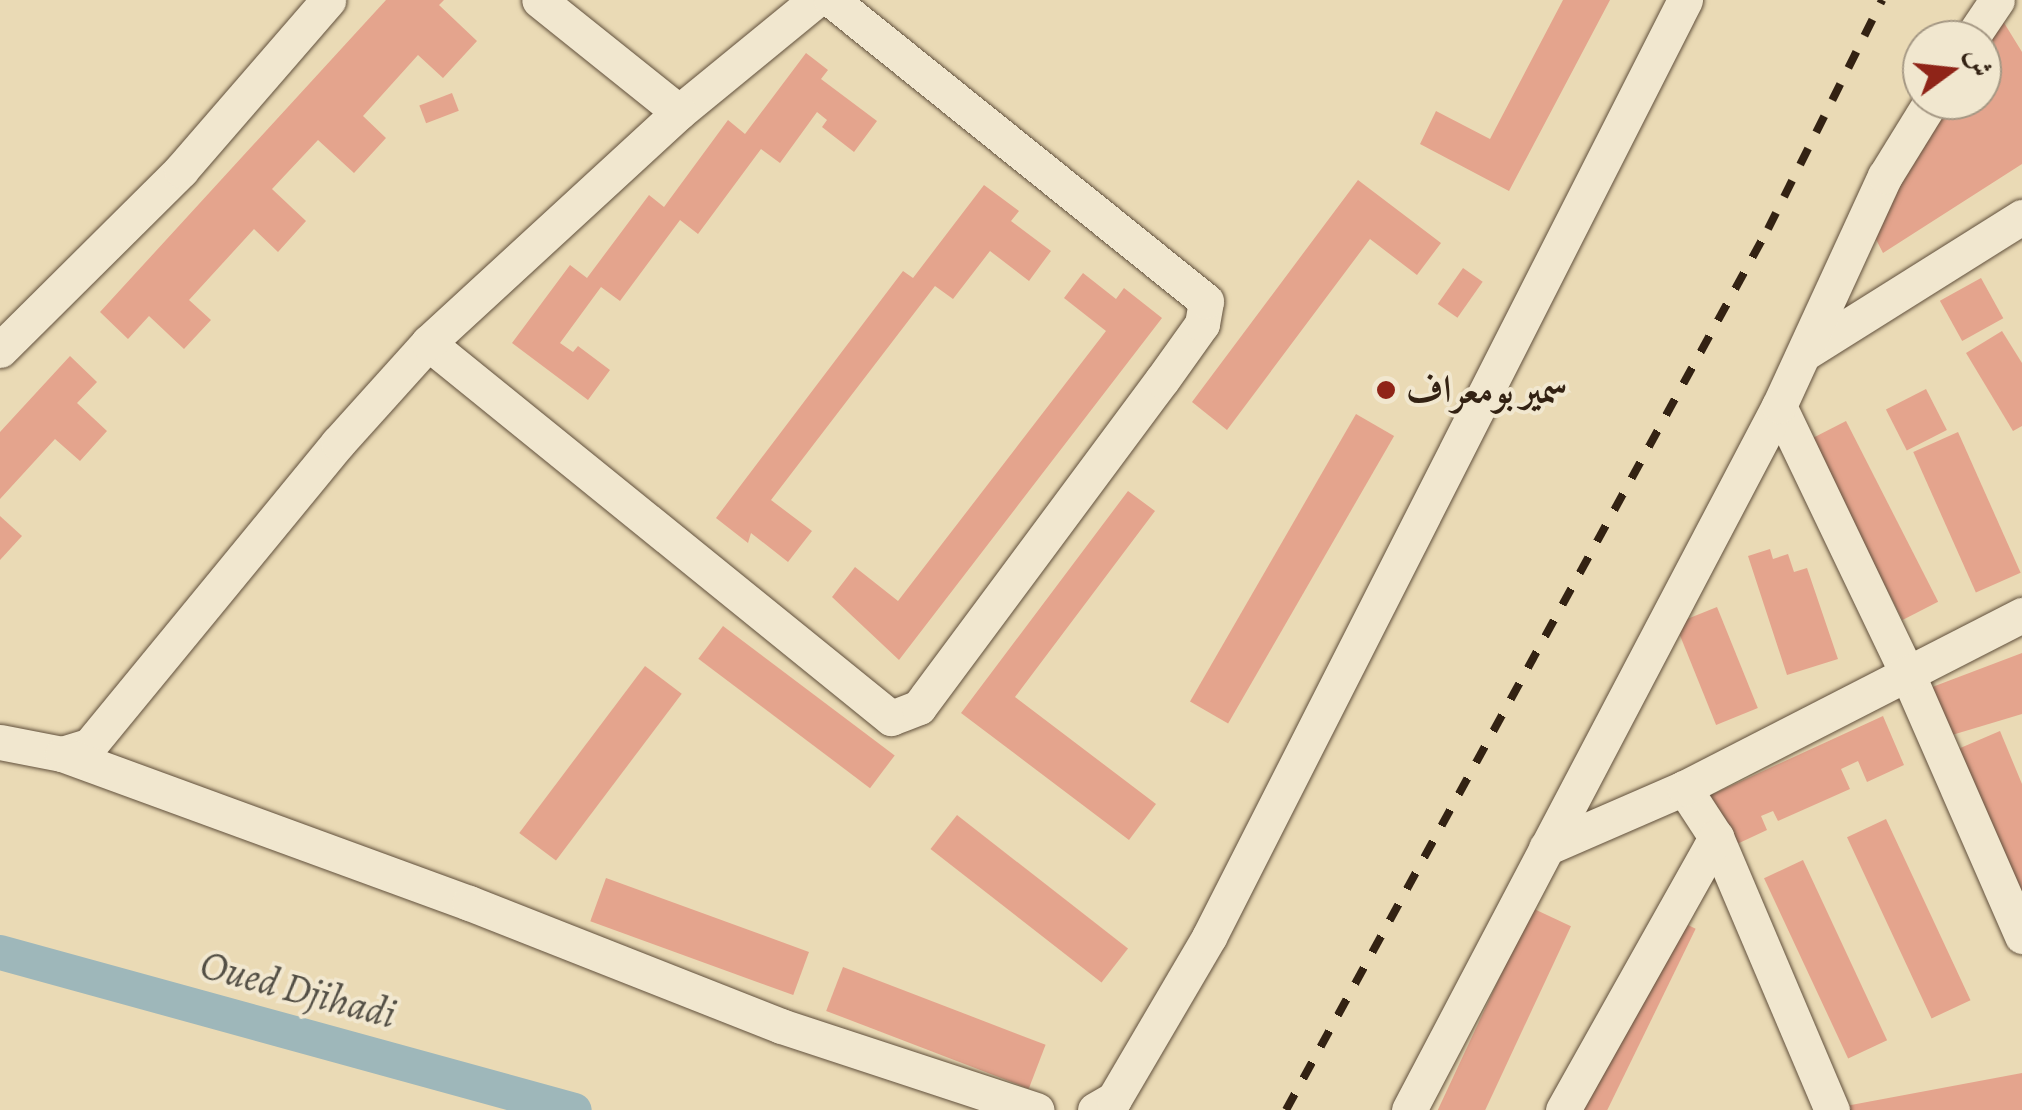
<!DOCTYPE html>
<html>
<head>
<meta charset="utf-8">
<style>
  body { margin:0 }
  #map { position:relative; width:2022px; height:1110px; overflow:hidden; background:#eadab5; font-family:Alegreya,Amiri,serif }
  div>[style] { position:absolute }
  .canal>* { height:35px; margin:-17.5px; padding:0 17.5px; transform-origin:17.5px; border-radius:17.5px; background:#9eb7ba }
  .building>* { inset:0; background:#e4a48d; transform-origin:0 0 }
  .roads { filter:drop-shadow(0 0 2px #61503c) drop-shadow(0 0 2px #61503c) }
  .minor>* { height:35px; margin:-17.5px; padding:0 17.5px; transform-origin:17.5px; border-radius:17.5px; background:#f1e7cf }
  .rail>* { height:8px; margin-top:-4px; transform-origin:0; background:repeating-linear-gradient(90deg,#332213 0 18px,transparent 0 36px) }
  .dots>* { width:28px; height:28px; translate:-50% -50%; box-sizing:border-box; border:5px solid #f1e7cf; border-radius:50% }
  span { translate:-50% -50%; white-space:nowrap; text-align:center; line-height:1.15; -webkit-text-stroke:8px #f1e7cf; paint-order:stroke }
  .poi-label { font-size:38px; color:#332213; font-weight:700 }
  .left { translate:0 -50%; text-align:left }
  .water-label { font-size:40px; color:#534f45; font-style:italic }
  .north { position:absolute; left:1902px; top:20px; width:100px; height:100px; box-sizing:border-box; background:#f1e7cf; border:2px solid #a59884; border-radius:50%; rotate:75deg; font-size:28px; font-weight:700; line-height:40px; text-align:center; color:#332213 }
  .north::after { content:''; display:block; margin:auto; width:35px; height:45px; background:#8f2418; clip-path:polygon(50% 0,100% 100%,50% 72%,0 100%) }
</style>
</head>
<body>
<div id="map">
  <div class="canal">
    <i style="left:0;top:952px;width:595px;rotate:15.39deg"></i>
  </div>
  <div class="building">
    <i style="clip-path:polygon(386px 0,444px 0,439px 5px,477px 41px,443px 78px,418px 55px,363px 116px,386px 138px,354px 173px,318px 140px,272px 189px,306px 221px,278px 252px,254px 229px,189px 300px,211px 320px,184px 349px,149px 316px,128px 339px,100px 312px)"></i>
    <i style="clip-path:polygon(1563px 0,1610px 0,1509px 191px,1420px 144px,1436px 111px,1490px 139px)"></i>
    <i style="clip-path:polygon(1990px 0,2022px 52px,2022px 164px,1883px 253px,1859px 206px,1922px 100px,1982px 100px)"></i>
    <i style="clip-path:polygon(806px 53px,828px 70px,821px 79px,877px 121px,854px 152px,822px 127px,827px 120px,817px 112px,780px 163px,761px 149px,698px 234px,680px 220px,620px 301px,601px 287px,560px 343px,573px 352px,578px 346px,610px 370px,588px 400px,512px 343px,570px 265px,587px 278px,649px 195px,664px 207px,728px 120px,745px 134px)"></i>
    <i style="left:452px;top:93px;width:19px;height:35px;rotate:69deg"></i>
    <i style="clip-path:polygon(1358px 180px,1441px 243px,1417px 275px,1370px 239px,1227px 430px,1192px 402px)"></i>
    <i style="clip-path:polygon(984px 185px,1019px 211px,1011px 221px,1051px 251px,1029px 281px,990px 251px,953px 299px,935px 286px,771px 500px,812px 531px,788px 562px,751px 533px,748px 543px,716px 518px,903px 271px,913px 278px)"></i>
    <i style="left:1463px;top:268px;width:24px;height:44px;rotate:35deg"></i>
    <i style="clip-path:polygon(1083px 273px,1116px 299px,1124px 288px,1162px 318px,899px 660px,832px 597px,855px 567px,898px 601px,1106px 331px,1064px 298px)"></i>
    <i style="left:1981px;top:278px;width:46px;height:47px;rotate:61deg"></i>
    <i style="clip-path:polygon(2002px 331px,2022px 363px,2022px 426px,2013px 431px,1966px 353px)"></i>
    <i style="clip-path:polygon(70px 356px,97px 382px,77px 403px,107px 431px,80px 461px,55px 439px,0 499px,0 432px)"></i>
    <i style="left:1926px;top:389px;width:46px;height:45px;rotate:63deg"></i>
    <i style="left:1356px;top:414px;width:44px;height:332px;rotate:30deg"></i>
    <i style="left:1846px;top:421px;width:203px;height:40px;rotate:63deg"></i>
    <i style="left:1958px;top:432px;width:154px;height:49px;rotate:66deg"></i>
    <i style="clip-path:polygon(1128px 491px,1155px 511px,1015px 697px,1156px 804px,1129px 840px,961px 713px)"></i>
    <i style="clip-path:polygon(0 516px,22px 536px,0 560px)"></i>
    <i style="clip-path:polygon(1770px 549px,1773px 559px,1788px 554px,1794px 572px,1807px 568px,1838px 659px,1787px 675px,1748px 556px)"></i>
    <i style="left:1717px;top:607px;width:109px;height:45px;rotate:68deg"></i>
    <i style="left:723px;top:626px;width:215px;height:41px;rotate:37deg"></i>
    <i style="clip-path:polygon(2022px 653px,2022px 714px,1942px 738px,1927px 689px)"></i>
    <i style="left:645px;top:666px;width:46px;height:209px;rotate:37deg"></i>
    <i style="clip-path:polygon(1883px 716px,1904px 765px,1867px 782px,1858px 761px,1841px 769px,1850px 789px,1778px 821px,1773px 811px,1761px 816px,1767px 830px,1722px 851px,1698px 801px)"></i>
    <i style="clip-path:polygon(2000px 731px,2022px 784px,2022px 903px,1958px 749px)"></i>
    <i style="left:957px;top:815px;width:217px;height:43px;rotate:38deg"></i>
    <i style="left:1886px;top:819px;width:200px;height:43px;rotate:65deg"></i>
    <i style="left:1803px;top:860px;width:199px;height:43px;rotate:65deg"></i>
    <i style="left:606px;top:878px;width:216px;height:46px;rotate:20deg"></i>
    <i style="left:1532px;top:908px;width:43px;height:225px;rotate:25deg"></i>
    <i style="left:1657px;top:910px;width:43px;height:222px;rotate:26deg"></i>
    <i style="left:843px;top:967px;width:217px;height:47px;rotate:21deg"></i>
    <i style="clip-path:polygon(2022px 1073px,2022px 1110px,1835px 1110px,1835px 1108px)"></i>
  </div>
  <div class="roads">
    <div class="minor">
      <i style="left:1970px;top:40px;width:48px;rotate:-56deg"></i>
      <i style="left:679px;top:112px;width:177px;rotate:-39.3deg"></i>
      <i style="left:428px;top:343px;width:596px;rotate:39.01deg"></i>
      <i style="left:891px;top:718px;width:30px;rotate:-21deg"></i>
      <i style="left:919px;top:707px;width:407px;rotate:-53.4deg"></i>
      <i style="left:1162px;top:380px;width:69px;rotate:-54.5deg"></i>
      <i style="left:1202px;top:324px;width:23px;rotate:-80deg"></i>
      <i style="left:1206px;top:301px;width:481px;rotate:-141.2deg"></i>
      <i style="left:0;top:350px;width:255px;rotate:-44.8deg"></i>
      <i style="left:181px;top:170px;width:225px;rotate:-49.1deg"></i>
      <i style="left:1805px;top:353px;width:256px;rotate:-32.1deg"></i>
      <i style="left:1779px;top:406px;width:298px;rotate:64.4deg"></i>
      <i style="left:1908px;top:675px;width:285px;rotate:66.4deg"></i>
      <i style="left:0;top:742px;width:63px;rotate:11deg"></i>
      <i style="left:62px;top:754px;width:28px;rotate:-17deg"></i>
      <i style="left:89px;top:746px;width:392px;rotate:-50.6deg"></i>
      <i style="left:338px;top:443px;width:135px;rotate:-48deg"></i>
      <i style="left:428px;top:343px;width:341px;rotate:-42.6deg"></i>
      <i style="left:679px;top:112px;width:179px;rotate:-141.3deg"></i>
      <i style="left:62px;top:754px;width:433px;rotate:20.1deg"></i>
      <i style="left:469px;top:903px;width:335px;rotate:21.5deg"></i>
      <i style="left:781px;top:1026px;width:269px;rotate:18.2deg"></i>
      <i style="left:1684px;top:788px;width:59px;rotate:56.9deg"></i>
      <i style="left:1716px;top:837px;width:297px;rotate:67deg"></i>
      <i style="left:1546px;top:848px;width:150px;rotate:-23.5deg"></i>
      <i style="left:1684px;top:788px;width:380px;rotate:-27.1deg"></i>
      <i style="left:1095px;top:1110px;width:22px;rotate:-30deg"></i>
      <i style="left:1114px;top:1099px;width:188px;rotate:-59.6deg"></i>
      <i style="left:1209px;top:937px;width:1051px;rotate:-63.07deg"></i>
      <i style="left:1409px;top:1110px;width:795px;rotate:-62.28deg"></i>
      <i style="left:1779px;top:406px;width:253px;rotate:-65.3deg"></i>
      <i style="left:1885px;top:176px;width:89px;rotate:-58.3deg"></i>
      <i style="left:1563px;top:1110px;width:313px;rotate:-60.7deg"></i>
    </div>
  </div>
  <div class="rail">
    <i style="left:1286px;top:1110px;width:1004px;rotate:-61.32deg"></i>
    <i style="left:1768px;top:229px;width:256px;rotate:-63.5deg"></i>
  </div>
  <div class="dots">
    <i style="left:1386px;top:390px;background:#8f2418"></i>
  </div>
  <div class="poi-label">
    <span class="left" style="left:1406px;top:390px">سمير بومعراف</span>
  </div>
  <div class="water-label">
    <span style="left:298px;top:990px;rotate:15deg">Oued Djihadi</span>
  </div>
  <div class="north">ش</div>
</div>
</body>
</html>
